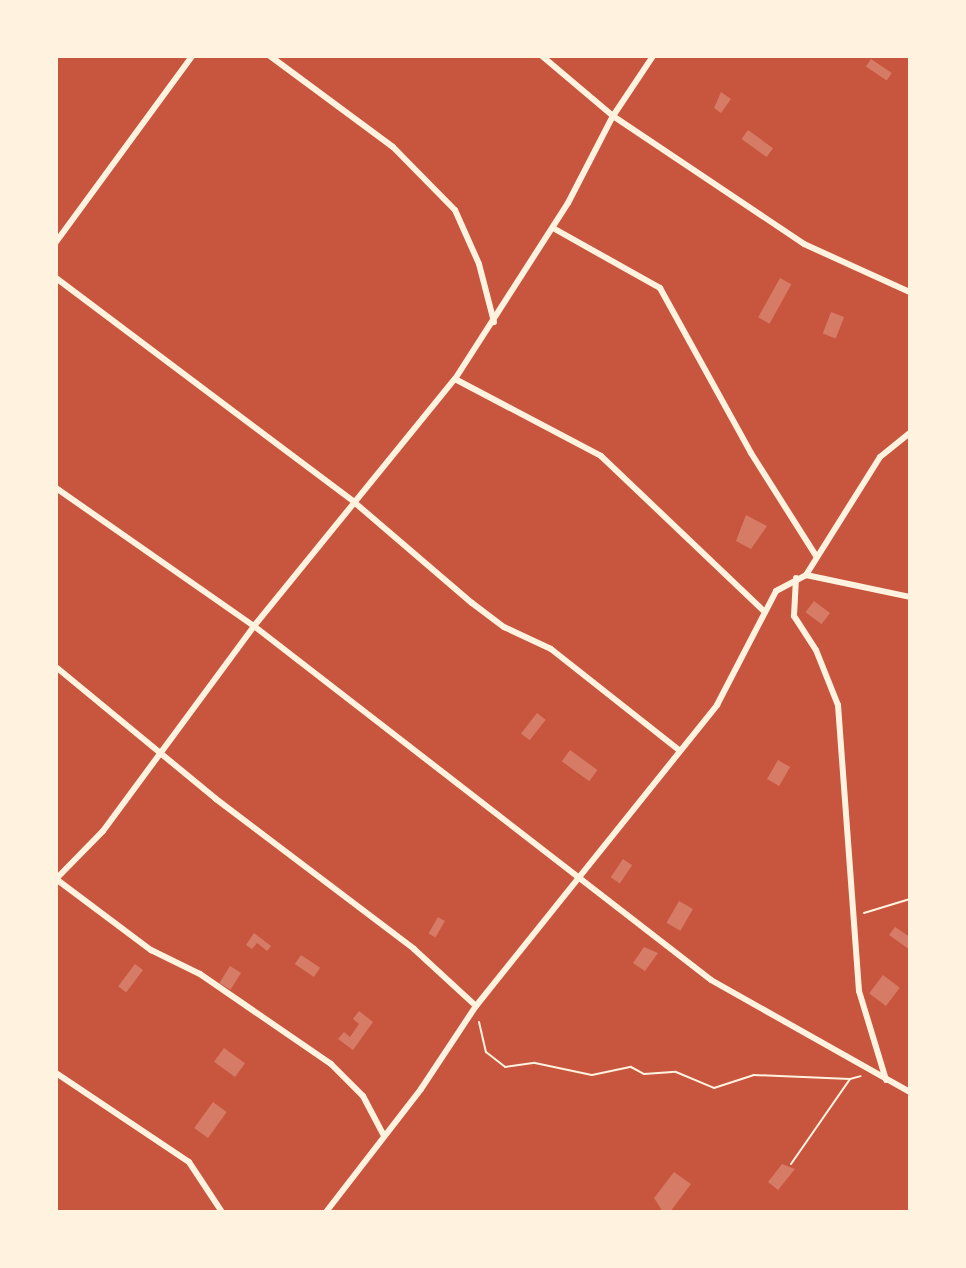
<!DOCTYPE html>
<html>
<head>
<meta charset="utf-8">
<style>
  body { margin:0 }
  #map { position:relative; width:966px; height:1268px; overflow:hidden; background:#c8553d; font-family:"Titillium Web",sans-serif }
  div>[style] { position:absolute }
  .building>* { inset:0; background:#d67c66; transform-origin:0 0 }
  .path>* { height:2px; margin:-1px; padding:0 1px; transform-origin:1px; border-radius:1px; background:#fff3e0 }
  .minor>* { height:6px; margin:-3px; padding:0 3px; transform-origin:3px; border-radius:3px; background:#fff3e0 }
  span { translate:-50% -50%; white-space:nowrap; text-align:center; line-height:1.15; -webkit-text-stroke:6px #fff3e0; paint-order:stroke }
  .frame { position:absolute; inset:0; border:58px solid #fff3e0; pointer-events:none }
</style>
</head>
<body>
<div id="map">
  <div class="building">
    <i style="left:871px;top:59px;width:25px;height:9px;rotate:34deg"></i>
    <i style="clip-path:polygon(721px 92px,731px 99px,721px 113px,714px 108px)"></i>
    <i style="left:748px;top:130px;width:31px;height:11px;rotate:36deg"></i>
    <i style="left:780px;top:278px;width:13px;height:45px;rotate:29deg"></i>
    <i style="left:831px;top:312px;width:14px;height:23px;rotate:21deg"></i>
    <i style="clip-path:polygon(746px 515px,767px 526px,751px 549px,736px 541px)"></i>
    <i style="left:814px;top:601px;width:20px;height:14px;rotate:37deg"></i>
    <i style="left:537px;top:713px;width:11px;height:26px;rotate:38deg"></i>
    <i style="left:570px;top:750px;width:34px;height:14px;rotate:36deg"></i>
    <i style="left:778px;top:760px;width:14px;height:22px;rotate:30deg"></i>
    <i style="left:623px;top:859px;width:11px;height:22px;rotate:34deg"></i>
    <i style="left:679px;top:901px;width:16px;height:25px;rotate:30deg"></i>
    <i style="left:438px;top:917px;width:8px;height:19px;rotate:30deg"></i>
    <i style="clip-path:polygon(895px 927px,910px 937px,910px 950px,889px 935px)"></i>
    <i style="clip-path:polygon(254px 933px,271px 946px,267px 951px,257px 943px,252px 949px,246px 945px)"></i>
    <i style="clip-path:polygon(644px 947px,658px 953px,645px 971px,633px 963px)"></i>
    <i style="left:301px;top:955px;width:23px;height:11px;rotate:34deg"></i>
    <i style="left:135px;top:964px;width:10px;height:28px;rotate:37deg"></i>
    <i style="left:230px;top:966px;width:13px;height:20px;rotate:32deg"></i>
    <i style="left:883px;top:975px;width:21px;height:23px;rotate:37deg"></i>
    <i style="clip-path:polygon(359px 1011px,373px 1022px,353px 1050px,338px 1039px,344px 1032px,350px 1037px,359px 1024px,353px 1019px)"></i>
    <i style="left:224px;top:1048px;width:26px;height:17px;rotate:36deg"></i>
    <i style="left:213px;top:1102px;width:17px;height:32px;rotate:36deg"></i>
    <i style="clip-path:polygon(782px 1164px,795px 1169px,778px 1190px,768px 1182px)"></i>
    <i style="clip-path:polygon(674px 1172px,691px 1184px,670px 1212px,663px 1212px,654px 1198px)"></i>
  </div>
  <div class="path">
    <i style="left:864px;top:913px;width:48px;rotate:-16.9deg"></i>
    <i style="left:479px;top:1022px;width:31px;rotate:77deg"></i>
    <i style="left:486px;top:1052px;width:24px;rotate:38deg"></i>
    <i style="left:505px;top:1067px;width:30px;rotate:-8deg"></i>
    <i style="left:535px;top:1063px;width:58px;rotate:11.9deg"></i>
    <i style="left:592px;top:1075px;width:40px;rotate:-12deg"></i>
    <i style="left:631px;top:1067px;width:15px;rotate:28deg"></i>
    <i style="left:644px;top:1074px;width:32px;rotate:-4deg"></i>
    <i style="left:676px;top:1072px;width:41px;rotate:22.8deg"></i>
    <i style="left:714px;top:1088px;width:42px;rotate:-18deg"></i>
    <i style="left:754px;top:1075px;width:96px;rotate:2.4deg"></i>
    <i style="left:791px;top:1164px;width:103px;rotate:-55.2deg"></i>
    <i style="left:850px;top:1079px;width:11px;rotate:-15deg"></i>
  </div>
  <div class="minor">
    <i style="left:270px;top:56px;width:153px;rotate:36.5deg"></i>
    <i style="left:393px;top:147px;width:88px;rotate:45.5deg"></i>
    <i style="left:455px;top:210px;width:59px;rotate:66deg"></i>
    <i style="left:479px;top:264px;width:60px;rotate:75.5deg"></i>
    <i style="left:542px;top:56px;width:93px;rotate:40.2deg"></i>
    <i style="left:613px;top:116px;width:230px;rotate:33.8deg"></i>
    <i style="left:804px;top:244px;width:116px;rotate:24.4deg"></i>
    <i style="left:553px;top:228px;width:123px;rotate:29.3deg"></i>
    <i style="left:660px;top:288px;width:188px;rotate:61.1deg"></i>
    <i style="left:751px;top:453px;width:122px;rotate:57.7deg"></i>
    <i style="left:56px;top:242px;width:230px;rotate:-53.8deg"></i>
    <i style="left:56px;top:278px;width:373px;rotate:36.9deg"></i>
    <i style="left:354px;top:502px;width:155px;rotate:40.6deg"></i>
    <i style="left:472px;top:603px;width:40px;rotate:37deg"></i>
    <i style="left:504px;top:627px;width:52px;rotate:25.1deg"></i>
    <i style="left:551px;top:649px;width:164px;rotate:38.3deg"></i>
    <i style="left:455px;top:379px;width:165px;rotate:27.8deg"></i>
    <i style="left:601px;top:456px;width:226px;rotate:43.6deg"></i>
    <i style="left:56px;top:488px;width:241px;rotate:34.9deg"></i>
    <i style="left:254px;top:626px;width:578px;rotate:37.76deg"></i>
    <i style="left:711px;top:980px;width:228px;rotate:29.4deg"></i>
    <i style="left:806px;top:575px;width:139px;rotate:-57.9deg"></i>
    <i style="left:880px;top:457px;width:38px;rotate:-39deg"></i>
    <i style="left:796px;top:578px;width:38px;rotate:93deg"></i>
    <i style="left:794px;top:616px;width:40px;rotate:57.1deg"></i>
    <i style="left:816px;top:650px;width:59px;rotate:68.2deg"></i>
    <i style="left:838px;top:705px;width:287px;rotate:85.8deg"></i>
    <i style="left:859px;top:991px;width:93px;rotate:73.1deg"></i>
    <i style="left:56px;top:667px;width:207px;rotate:39.5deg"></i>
    <i style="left:216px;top:799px;width:248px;rotate:37.1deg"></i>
    <i style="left:414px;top:949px;width:84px;rotate:42.6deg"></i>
    <i style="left:56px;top:879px;width:67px;rotate:-45.6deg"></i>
    <i style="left:103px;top:831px;width:255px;rotate:-53.6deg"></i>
    <i style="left:254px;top:626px;width:318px;rotate:-50.9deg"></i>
    <i style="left:455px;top:379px;width:209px;rotate:-57.3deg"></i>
    <i style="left:568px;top:203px;width:98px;rotate:-62.7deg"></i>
    <i style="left:613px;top:116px;width:72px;rotate:-56.3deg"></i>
    <i style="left:56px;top:879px;width:119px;rotate:36.8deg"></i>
    <i style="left:151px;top:950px;width:55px;rotate:26.1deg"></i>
    <i style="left:200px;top:974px;width:159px;rotate:34.5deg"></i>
    <i style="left:331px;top:1064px;width:45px;rotate:45deg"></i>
    <i style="left:363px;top:1096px;width:43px;rotate:62.2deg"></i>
    <i style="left:56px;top:1073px;width:160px;rotate:33.8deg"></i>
    <i style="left:189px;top:1162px;width:60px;rotate:56.6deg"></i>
    <i style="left:326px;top:1212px;width:155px;rotate:-52.3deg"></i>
    <i style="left:421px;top:1089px;width:100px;rotate:-56.5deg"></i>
    <i style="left:476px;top:1006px;width:386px;rotate:-51.3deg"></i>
    <i style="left:717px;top:705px;width:128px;rotate:-62.6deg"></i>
    <i style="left:776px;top:591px;width:34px;rotate:-28deg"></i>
    <i style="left:806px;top:575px;width:106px;rotate:11.9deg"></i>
  </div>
  <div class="frame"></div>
</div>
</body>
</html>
